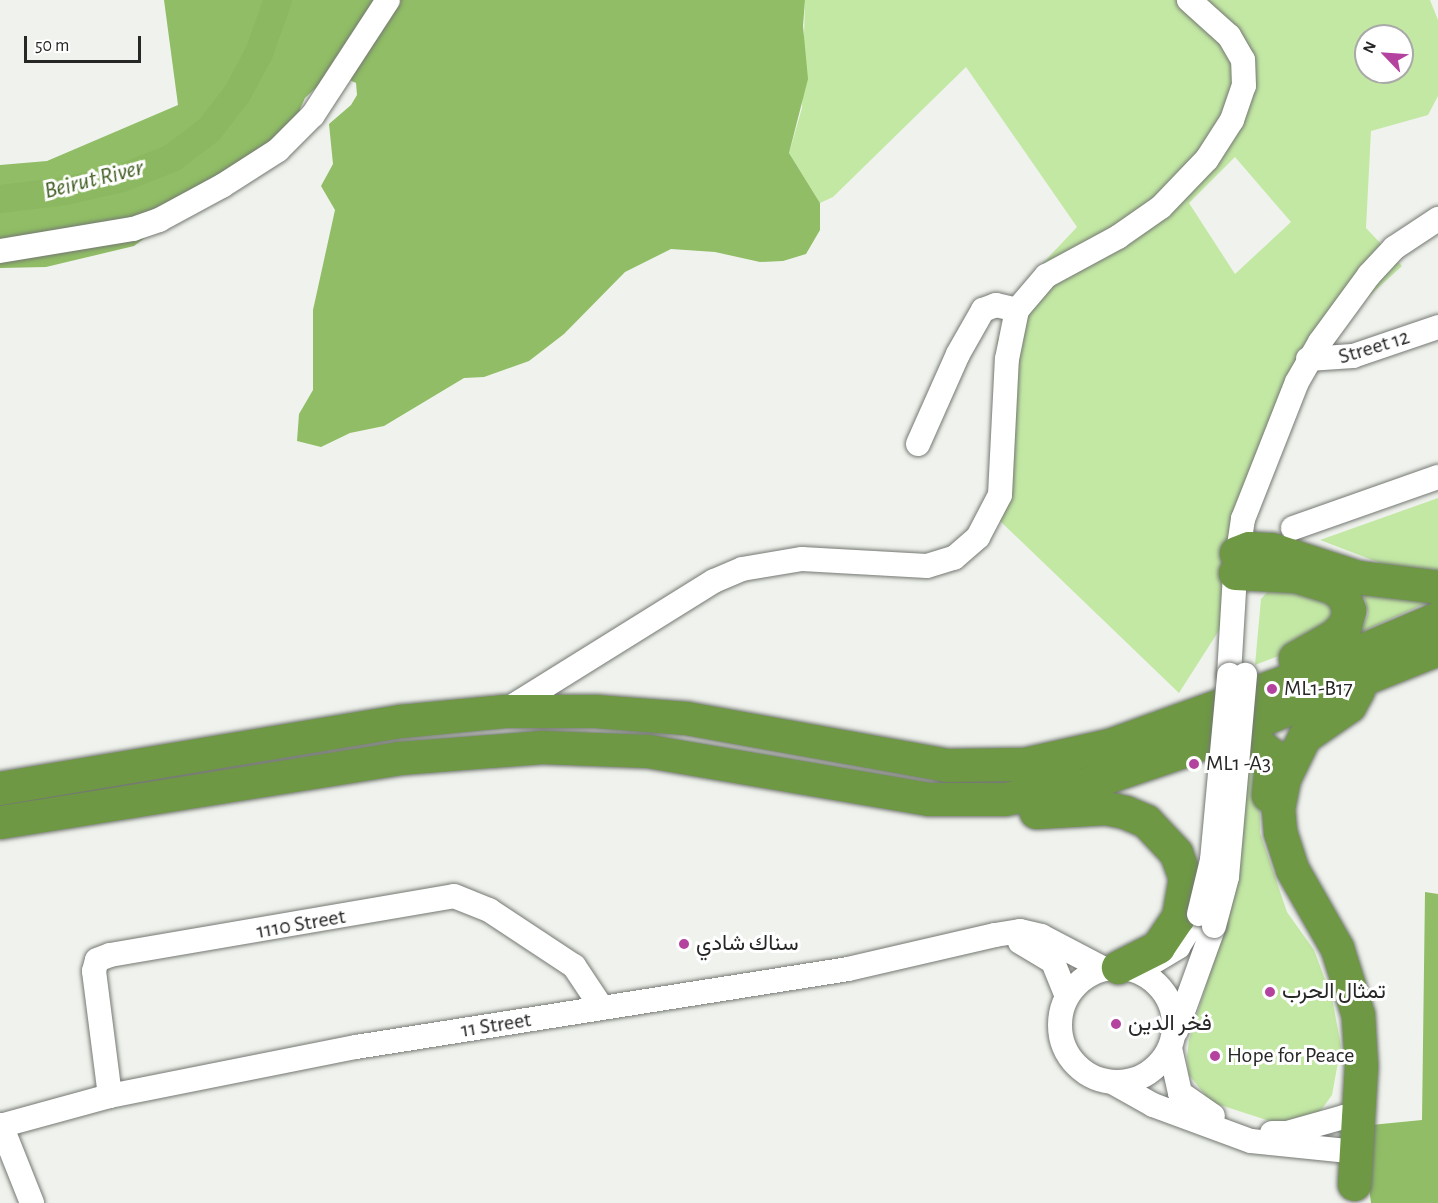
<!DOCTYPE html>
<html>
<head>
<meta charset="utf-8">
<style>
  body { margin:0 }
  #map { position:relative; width:1438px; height:1203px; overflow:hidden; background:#f0f3ed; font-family:"Alegreya Sans",Vazirmatn,sans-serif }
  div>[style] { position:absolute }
  .green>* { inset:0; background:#c3e8a4 }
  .forest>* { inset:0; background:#90bd65 }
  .river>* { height:28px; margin:-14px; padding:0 14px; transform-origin:14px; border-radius:14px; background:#8bb860 }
  .roads { filter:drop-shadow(0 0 2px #747872) drop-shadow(0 0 2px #747872) }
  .minor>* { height:24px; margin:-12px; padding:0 12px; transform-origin:12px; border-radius:12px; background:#fff }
  .minor>.ring { margin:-12px; padding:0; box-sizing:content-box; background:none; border:24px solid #fff; border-radius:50% }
  .highway>* { height:33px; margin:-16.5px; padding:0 16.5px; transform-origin:16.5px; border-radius:16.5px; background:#6e9844 }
  .bridges { filter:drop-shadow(0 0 2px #747872) drop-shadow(0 0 2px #747872) }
  .minor-bridge>* { height:24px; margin:-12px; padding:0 12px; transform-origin:12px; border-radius:12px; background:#fff }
  .dots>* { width:16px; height:16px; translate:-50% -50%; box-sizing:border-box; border:3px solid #fff; border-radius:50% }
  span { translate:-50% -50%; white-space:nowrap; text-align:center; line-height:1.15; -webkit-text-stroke:6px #fff; paint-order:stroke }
  .street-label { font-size:22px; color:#272826 }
  .poi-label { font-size:22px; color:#272826 }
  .left { translate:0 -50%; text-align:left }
  .water-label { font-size:24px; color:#405e22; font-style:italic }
  .north { position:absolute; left:1354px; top:24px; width:60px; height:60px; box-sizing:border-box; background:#fff; border:2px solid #a9a9a8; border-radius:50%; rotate:295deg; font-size:16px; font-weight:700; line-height:24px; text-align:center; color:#272826 }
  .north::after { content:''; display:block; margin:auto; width:21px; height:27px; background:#b4439f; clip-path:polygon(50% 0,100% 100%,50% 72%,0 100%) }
  .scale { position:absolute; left:24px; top:36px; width:117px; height:27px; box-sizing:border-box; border:3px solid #272826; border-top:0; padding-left:8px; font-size:18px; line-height:21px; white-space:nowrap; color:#272826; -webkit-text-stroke:4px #fff; paint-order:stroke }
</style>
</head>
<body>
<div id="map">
  <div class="green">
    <i style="clip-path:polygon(evenodd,805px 0,1430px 0,1438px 20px,1438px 96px,1428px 115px,1371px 131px,1366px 228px,1402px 266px,1355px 309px,1287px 412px,1225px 621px,1179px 693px,1000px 521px,997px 340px,1043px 263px,1077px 227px,966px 67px,833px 197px,820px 203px,789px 153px,802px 108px,805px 0,1366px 36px,1402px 36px,1402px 72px,1366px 72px,1366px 36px,805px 0,1235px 157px,1291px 222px,1235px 274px,1189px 203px,1235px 157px)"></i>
    <i style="clip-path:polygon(1438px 498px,1438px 585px,1320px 540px)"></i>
    <i style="clip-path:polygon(1301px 586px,1339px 610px,1310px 644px,1255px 665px,1261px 599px,1269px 590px)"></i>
    <i style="clip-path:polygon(1363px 589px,1433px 600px,1361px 632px,1368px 614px)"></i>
    <i style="clip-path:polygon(1247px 747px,1254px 750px,1259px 779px,1260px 833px,1287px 912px,1314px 950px,1332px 998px,1341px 1046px,1332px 1095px,1319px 1113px,1285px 1126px,1211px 1102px,1189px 1075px,1187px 1057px,1189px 1040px,1232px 903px)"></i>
  </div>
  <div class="forest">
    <i style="clip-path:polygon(164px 0,805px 0,803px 26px,808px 79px,789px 153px,820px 203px,820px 230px,806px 254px,783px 261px,760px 262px,715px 252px,671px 249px,625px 272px,564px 334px,529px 361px,484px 377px,464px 378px,384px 426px,350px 433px,321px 447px,297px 441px,299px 414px,313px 390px,313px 310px,335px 210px,321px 186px,333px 164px,329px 124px,351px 105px,357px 95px,356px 83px,345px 78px,324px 80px,305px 98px,300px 109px,301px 121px,134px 246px,46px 267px,0 268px,0 165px,47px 161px,178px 105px)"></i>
    <i style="clip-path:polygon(1425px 892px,1438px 894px,1438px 1203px,1371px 1203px,1361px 1126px,1422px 1120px)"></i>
  </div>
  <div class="river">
    <i style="left:0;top:199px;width:65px;rotate:-7deg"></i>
    <i style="left:65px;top:191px;width:58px;rotate:-12.8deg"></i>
    <i style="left:122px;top:178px;width:54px;rotate:-21.8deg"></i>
    <i style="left:172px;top:158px;width:46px;rotate:-37.1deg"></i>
    <i style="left:209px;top:130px;width:46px;rotate:-52.1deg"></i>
    <i style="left:237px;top:94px;width:47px;rotate:-61.8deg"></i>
    <i style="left:259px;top:53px;width:56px;rotate:-70.3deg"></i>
  </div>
  <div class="roads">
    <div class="minor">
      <i style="left:0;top:251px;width:135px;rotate:-9.4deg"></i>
      <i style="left:133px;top:229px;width:28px;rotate:-19deg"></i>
      <i style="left:159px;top:220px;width:72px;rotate:-28.4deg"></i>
      <i style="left:222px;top:186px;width:67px;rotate:-32.7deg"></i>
      <i style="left:278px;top:150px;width:49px;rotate:-45deg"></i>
      <i style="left:313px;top:115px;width:137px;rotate:-56.9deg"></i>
      <i style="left:1308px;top:359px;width:45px;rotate:-3.8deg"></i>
      <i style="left:1353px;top:356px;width:90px;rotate:-18.8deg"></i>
      <i style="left:918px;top:444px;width:98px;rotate:-66deg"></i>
      <i style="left:958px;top:354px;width:51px;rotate:-60.4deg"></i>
      <i style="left:983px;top:310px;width:14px;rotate:-21deg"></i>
      <i style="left:996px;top:305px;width:22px;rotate:13deg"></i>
      <i style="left:1293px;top:528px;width:154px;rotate:-19.4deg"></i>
      <i style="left:1229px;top:675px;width:102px;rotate:-86.6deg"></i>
      <i style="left:1235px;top:573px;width:55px;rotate:-81.6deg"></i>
      <i style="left:1243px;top:519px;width:147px;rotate:-68.5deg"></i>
      <i style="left:1297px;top:382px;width:46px;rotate:-60.1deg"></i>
      <i style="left:1320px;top:342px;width:83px;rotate:-53.8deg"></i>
      <i style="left:1369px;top:275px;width:37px;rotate:-47deg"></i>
      <i style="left:1394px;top:248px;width:53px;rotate:-33.4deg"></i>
      <i style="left:505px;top:711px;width:246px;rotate:-31.9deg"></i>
      <i style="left:714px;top:581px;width:30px;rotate:-23deg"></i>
      <i style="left:742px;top:569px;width:61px;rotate:-9.5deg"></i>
      <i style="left:802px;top:559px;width:125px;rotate:3.2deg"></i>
      <i style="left:927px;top:566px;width:28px;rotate:-17deg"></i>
      <i style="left:954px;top:558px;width:32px;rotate:-41deg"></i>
      <i style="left:978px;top:537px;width:47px;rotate:-62.4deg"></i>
      <i style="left:1000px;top:495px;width:136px;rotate:-87.1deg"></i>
      <i style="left:1007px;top:359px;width:50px;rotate:-78.5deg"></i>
      <i style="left:1017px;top:310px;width:45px;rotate:-49.5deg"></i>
      <i style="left:1046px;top:276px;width:82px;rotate:-28.4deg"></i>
      <i style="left:1118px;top:237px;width:52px;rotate:-34.9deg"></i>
      <i style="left:1161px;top:207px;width:66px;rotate:-46.2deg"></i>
      <i style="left:1207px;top:159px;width:46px;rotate:-57.3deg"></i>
      <i style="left:1232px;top:120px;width:36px;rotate:-71deg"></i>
      <i style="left:1244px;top:86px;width:26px;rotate:-92deg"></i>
      <i style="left:1243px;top:60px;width:28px;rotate:-120deg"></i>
      <i style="left:1229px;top:36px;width:54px;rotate:-138deg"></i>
      <i style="left:1020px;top:942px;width:39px;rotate:31deg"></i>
      <i style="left:1053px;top:962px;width:37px;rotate:68deg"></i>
      <i style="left:1150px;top:964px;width:33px;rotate:-31deg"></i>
      <i style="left:1178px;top:947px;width:39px;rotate:-58deg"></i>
      <i class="ring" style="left:1060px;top:968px;width:90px;height:90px"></i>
      <i style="left:1176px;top:1031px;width:112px;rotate:-70.1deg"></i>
      <i style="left:1170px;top:1048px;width:46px;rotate:77.5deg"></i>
      <i style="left:1180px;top:1093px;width:40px;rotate:34.9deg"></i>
      <i style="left:1114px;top:1083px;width:45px;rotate:29.4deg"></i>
      <i style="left:1153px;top:1105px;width:104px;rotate:20.2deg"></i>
      <i style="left:1251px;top:1141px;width:108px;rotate:5.9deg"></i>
      <i style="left:110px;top:1096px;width:126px;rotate:-97.3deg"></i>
      <i style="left:94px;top:971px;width:11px;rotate:-75deg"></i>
      <i style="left:97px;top:960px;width:14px;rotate:-21deg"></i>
      <i style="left:110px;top:955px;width:349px;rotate:-9.7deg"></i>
      <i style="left:454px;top:896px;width:38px;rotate:22deg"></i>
      <i style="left:489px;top:910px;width:102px;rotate:33.4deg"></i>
      <i style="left:574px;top:966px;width:50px;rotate:56.3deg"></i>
      <i style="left:1px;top:1125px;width:84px;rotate:68.3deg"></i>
      <i style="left:0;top:1126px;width:114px;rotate:-15.3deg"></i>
      <i style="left:110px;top:1096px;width:251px;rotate:-11.3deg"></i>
      <i style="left:356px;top:1047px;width:498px;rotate:-9deg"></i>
      <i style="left:848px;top:969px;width:151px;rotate:-13deg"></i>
      <i style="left:995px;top:935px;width:25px;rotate:-9deg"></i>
      <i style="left:1020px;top:931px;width:22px;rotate:13deg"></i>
      <i style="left:1041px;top:936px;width:71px;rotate:27.6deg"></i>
      <i style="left:1272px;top:1133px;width:15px"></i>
      <i style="left:1287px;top:1133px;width:59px;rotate:-15.7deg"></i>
      <i style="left:1344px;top:1117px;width:13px"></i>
    </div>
    <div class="highway">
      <i style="left:1236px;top:553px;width:14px;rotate:-21deg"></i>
      <i style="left:1249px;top:548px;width:22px;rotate:3deg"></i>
      <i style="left:1271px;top:549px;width:90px;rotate:18deg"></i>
      <i style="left:1357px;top:577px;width:82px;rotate:7deg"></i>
      <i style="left:1235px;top:573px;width:61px;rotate:2.8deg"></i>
      <i style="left:1296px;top:576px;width:38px;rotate:17deg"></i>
      <i style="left:1332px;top:587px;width:14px;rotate:36deg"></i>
      <i style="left:1343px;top:595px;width:16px;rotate:68deg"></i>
      <i style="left:1349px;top:610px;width:16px;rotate:105deg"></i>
      <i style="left:1345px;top:625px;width:16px;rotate:135deg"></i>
      <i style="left:1334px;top:636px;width:45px;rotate:150.6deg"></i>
      <i style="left:1229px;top:733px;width:24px;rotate:15deg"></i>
      <i style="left:1252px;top:739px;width:26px;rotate:39deg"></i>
      <i style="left:1272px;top:755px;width:40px;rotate:95.7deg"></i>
      <i style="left:0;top:788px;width:407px;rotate:-9.5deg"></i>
      <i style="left:401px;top:721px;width:104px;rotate:-5.5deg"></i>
      <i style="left:505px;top:711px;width:90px"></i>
      <i style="left:595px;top:711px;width:91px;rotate:4.4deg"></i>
      <i style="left:686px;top:718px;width:265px;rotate:10.2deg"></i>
      <i style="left:947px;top:765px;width:77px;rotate:-0.7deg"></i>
      <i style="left:1024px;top:764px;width:88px;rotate:-12.5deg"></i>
      <i style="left:1110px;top:745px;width:205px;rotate:-19.9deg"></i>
      <i style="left:1303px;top:675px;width:147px;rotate:-22.9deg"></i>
      <i style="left:1036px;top:812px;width:70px;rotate:-3.3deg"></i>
      <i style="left:1106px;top:808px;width:19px;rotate:12deg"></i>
      <i style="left:1125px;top:812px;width:23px;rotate:23deg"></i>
      <i style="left:1146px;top:821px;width:44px;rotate:46.8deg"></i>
      <i style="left:1176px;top:853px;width:27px;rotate:70deg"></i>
      <i style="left:1185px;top:878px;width:40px;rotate:100deg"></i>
      <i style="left:1178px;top:917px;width:36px;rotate:124deg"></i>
      <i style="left:1158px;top:947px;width:45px;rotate:153.4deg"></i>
      <i style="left:0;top:822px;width:404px;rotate:-9.1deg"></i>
      <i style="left:399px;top:758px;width:143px;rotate:-4.4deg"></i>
      <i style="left:542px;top:747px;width:106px;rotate:2.2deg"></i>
      <i style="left:648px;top:751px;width:285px;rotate:9.7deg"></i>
      <i style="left:929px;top:799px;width:75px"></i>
      <i style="left:1004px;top:799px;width:83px;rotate:-10.4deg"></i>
      <i style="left:1086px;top:784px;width:99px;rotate:-18.8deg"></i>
      <i style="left:1180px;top:752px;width:278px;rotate:-21.8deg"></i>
      <i style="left:1354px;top:1184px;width:118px;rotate:-86.6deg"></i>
      <i style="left:1361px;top:1066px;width:51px;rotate:-93.4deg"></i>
      <i style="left:1358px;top:1015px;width:70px;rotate:-107.4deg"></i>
      <i style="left:1337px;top:948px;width:91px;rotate:-119.7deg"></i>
      <i style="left:1292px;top:869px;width:39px;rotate:-108deg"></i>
      <i style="left:1280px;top:832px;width:24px;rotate:-95deg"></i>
      <i style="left:1278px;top:808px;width:31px;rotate:-79deg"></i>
      <i style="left:1284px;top:778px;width:46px;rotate:-64deg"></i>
      <i style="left:1304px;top:737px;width:55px;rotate:-34.6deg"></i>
      <i style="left:1349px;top:706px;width:18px;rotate:-61deg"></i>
    </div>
  </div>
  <div class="bridges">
    <div class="minor-bridge">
      <i style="left:1199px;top:914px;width:56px;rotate:-76.5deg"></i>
      <i style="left:1212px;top:860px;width:186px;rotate:-84.7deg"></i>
      <i style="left:1214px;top:926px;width:51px;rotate:-75.1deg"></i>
      <i style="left:1227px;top:877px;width:203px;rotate:-84.9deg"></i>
    </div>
  </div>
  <div class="dots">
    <i style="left:1272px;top:689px;background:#b4439f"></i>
    <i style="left:1194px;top:764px;background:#b4439f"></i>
    <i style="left:684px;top:944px;background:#b4439f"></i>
    <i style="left:1270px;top:992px;background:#b4439f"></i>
    <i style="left:1116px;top:1024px;background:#b4439f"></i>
    <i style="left:1215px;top:1056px;background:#b4439f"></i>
  </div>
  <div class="street-label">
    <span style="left:1374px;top:347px;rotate:-17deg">Street 12</span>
    <span style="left:301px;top:924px;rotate:-10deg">1110 Street</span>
    <span style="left:496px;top:1025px;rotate:-9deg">11 Street</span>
  </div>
  <div class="poi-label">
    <span class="left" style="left:1284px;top:689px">ML1-B17</span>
    <span class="left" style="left:1206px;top:764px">ML1 -A3</span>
    <span class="left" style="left:696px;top:944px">سناك شادي</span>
    <span class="left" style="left:1282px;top:992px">تمثال الحرب</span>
    <span class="left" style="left:1128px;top:1024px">فخر الدين</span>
    <span class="left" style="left:1227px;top:1056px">Hope for Peace</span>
  </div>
  <div class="water-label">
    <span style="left:94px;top:180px;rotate:-14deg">Beirut River</span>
  </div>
  <div class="north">N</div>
  <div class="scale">50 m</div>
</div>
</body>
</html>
